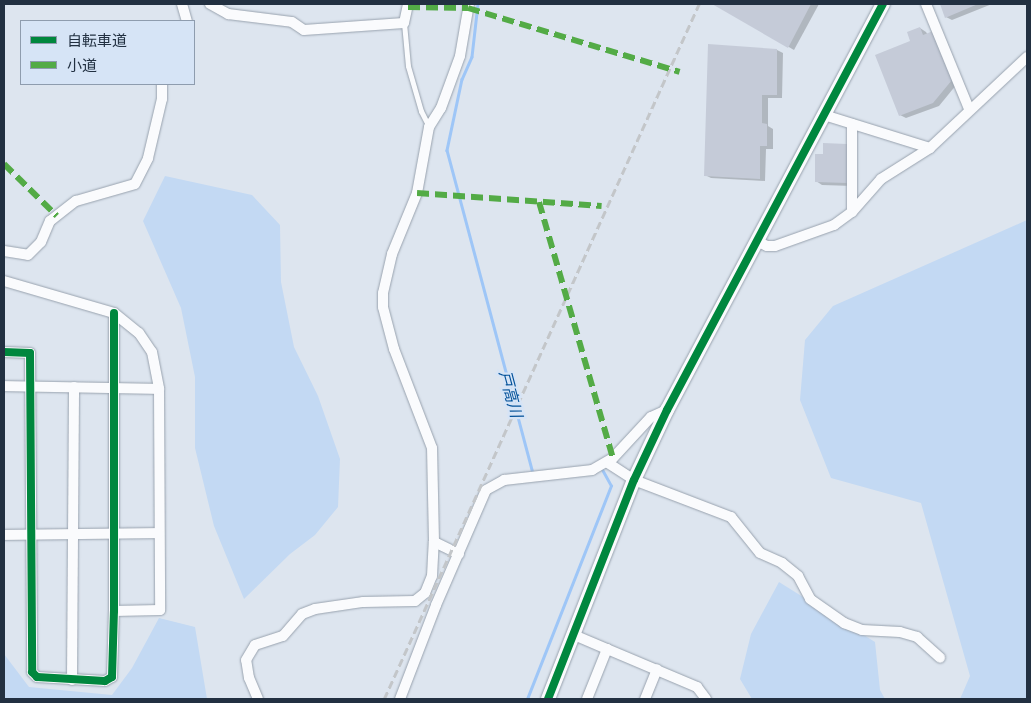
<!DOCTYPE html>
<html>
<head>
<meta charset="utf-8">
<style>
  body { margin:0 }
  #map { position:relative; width:1031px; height:703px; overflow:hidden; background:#dde5ef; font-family:"Asap Condensed","Noto Sans JP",sans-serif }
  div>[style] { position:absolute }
  .green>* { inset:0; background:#c3d9f3 }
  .shadow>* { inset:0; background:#0003 }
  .stream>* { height:2.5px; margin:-1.25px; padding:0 1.25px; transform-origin:1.25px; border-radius:1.25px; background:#9ec6f7 }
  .building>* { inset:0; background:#c5cbd8 }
  .roads { filter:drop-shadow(0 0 1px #98a2ae) drop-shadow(0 0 1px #98a2ae) }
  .service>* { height:5px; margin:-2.5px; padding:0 2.5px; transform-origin:2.5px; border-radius:2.5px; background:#fafbfd }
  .minor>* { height:10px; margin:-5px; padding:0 5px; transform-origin:5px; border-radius:5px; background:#fafbfd }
  .tertiary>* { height:14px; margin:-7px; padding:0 7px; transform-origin:7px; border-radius:7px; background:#fafbfd }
  .rail>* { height:2.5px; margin-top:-1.25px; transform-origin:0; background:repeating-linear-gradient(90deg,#c3c6c9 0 8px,transparent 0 12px) }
  .quiet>* { height:6px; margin-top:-3px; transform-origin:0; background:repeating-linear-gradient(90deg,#53ab46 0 12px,transparent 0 18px) }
  .cycleway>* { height:8px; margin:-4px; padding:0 4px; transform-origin:4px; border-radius:4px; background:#00873e }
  span { translate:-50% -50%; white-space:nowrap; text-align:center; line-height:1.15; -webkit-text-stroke:4.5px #d6e4f6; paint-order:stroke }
  .water-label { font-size:16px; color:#035199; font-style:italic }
  .frame { position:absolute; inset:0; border:5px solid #223041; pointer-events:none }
  .legend { position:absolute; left:20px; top:20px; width:175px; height:65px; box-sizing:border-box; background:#d6e4f6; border:1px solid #8e9cae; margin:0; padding:6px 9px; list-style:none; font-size:15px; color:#223041 }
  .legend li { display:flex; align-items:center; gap:10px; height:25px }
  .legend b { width:25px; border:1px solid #8e9cae }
</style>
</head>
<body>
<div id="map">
  <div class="green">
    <i style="clip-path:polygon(165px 176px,252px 195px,280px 225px,281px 282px,294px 347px,318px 396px,340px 459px,338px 507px,315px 535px,290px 554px,244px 599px,214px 526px,195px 448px,195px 377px,181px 308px,143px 221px)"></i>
    <i style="clip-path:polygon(1027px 220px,1027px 699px,960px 699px,970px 676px,921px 503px,831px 478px,800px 400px,805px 340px,833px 306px)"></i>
    <i style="clip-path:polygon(779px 582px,875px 642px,880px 690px,885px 699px,752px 699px,740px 679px,751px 634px)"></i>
    <i style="clip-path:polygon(159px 618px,195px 627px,207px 699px,4px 699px,4px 654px,29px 687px,112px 695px,132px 668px)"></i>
  </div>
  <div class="shadow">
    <i style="clip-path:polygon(714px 4px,819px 4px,794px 50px)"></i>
    <i style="clip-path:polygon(941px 4px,992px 4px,952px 20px,946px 17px)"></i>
    <i style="clip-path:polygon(920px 28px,926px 32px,957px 84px,939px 106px,906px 118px,900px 115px,912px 42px)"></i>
    <i style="clip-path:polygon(777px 50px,783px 53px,782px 98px,768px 98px,768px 126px,773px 129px,773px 149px,766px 149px,765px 181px,711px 178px,705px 175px)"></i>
    <i style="clip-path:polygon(825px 156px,853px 186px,822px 185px,816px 181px)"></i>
  </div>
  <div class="stream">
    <i style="left:478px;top:4px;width:53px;rotate:96.5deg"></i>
    <i style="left:472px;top:57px;width:24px;rotate:114deg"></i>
    <i style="left:462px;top:79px;width:73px;rotate:101.9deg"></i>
    <i style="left:447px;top:150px;width:334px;rotate:75.1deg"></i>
    <i style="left:527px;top:699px;width:229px;rotate:-68.5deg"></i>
    <i style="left:611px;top:486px;width:21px;rotate:-119deg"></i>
  </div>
  <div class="building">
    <i style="clip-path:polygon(712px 4px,811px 4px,788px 48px)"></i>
    <i style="clip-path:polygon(940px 4px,978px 4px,945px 18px)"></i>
    <i style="clip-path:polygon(920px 27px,923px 35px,933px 31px,952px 80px,933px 103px,899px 116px,875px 55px,910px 41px,907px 32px)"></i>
    <i style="clip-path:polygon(708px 44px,777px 49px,777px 95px,762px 95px,762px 123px,767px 124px,767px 146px,760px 146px,760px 179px,704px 176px)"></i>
    <i style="clip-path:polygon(823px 143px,847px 144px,847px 183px,815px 182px,815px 154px,823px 154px)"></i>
  </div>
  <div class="roads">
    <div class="service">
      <i style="left:404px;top:23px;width:43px;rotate:84.7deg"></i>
      <i style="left:408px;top:66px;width:47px;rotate:73.9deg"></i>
      <i style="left:421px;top:111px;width:18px;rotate:63deg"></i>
    </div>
    <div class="minor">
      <i style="left:182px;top:4px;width:18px;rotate:74deg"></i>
      <i style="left:210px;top:4px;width:21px;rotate:29deg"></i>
      <i style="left:228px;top:14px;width:64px;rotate:7.1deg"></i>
      <i style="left:292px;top:22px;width:14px;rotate:34deg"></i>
      <i style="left:304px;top:30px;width:100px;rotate:-4deg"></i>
      <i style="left:404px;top:23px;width:19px;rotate:-78deg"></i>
      <i style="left:926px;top:4px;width:113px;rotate:67.7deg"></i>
      <i style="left:824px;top:115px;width:111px;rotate:17.3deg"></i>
      <i style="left:852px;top:124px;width:88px;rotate:90deg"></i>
      <i style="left:757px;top:241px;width:11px;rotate:27deg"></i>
      <i style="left:767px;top:246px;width:8px"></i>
      <i style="left:775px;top:246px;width:63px;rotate:-19.6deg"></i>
      <i style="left:834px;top:225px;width:22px;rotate:-36deg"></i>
      <i style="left:852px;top:212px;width:44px;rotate:-48.7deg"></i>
      <i style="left:881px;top:179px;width:58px;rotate:-32.3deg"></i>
      <i style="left:930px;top:148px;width:133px;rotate:-43.2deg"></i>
      <i style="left:4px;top:251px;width:24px;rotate:9deg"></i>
      <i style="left:28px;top:255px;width:18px;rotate:-45deg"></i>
      <i style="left:41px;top:242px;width:23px;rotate:-67deg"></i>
      <i style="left:50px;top:221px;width:33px;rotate:-38deg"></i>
      <i style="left:76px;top:201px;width:61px;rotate:-16.1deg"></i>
      <i style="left:135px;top:184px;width:29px;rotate:-63deg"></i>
      <i style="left:148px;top:158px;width:61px;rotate:-76.7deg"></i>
      <i style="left:162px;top:99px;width:15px;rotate:-90deg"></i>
      <i style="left:4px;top:281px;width:115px;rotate:16.2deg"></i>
      <i style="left:114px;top:313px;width:32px;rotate:39deg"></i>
      <i style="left:139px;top:333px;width:23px;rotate:56deg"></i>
      <i style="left:152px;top:352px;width:38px;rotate:79deg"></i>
      <i style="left:159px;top:389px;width:221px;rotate:89.7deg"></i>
      <i style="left:160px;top:610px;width:46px;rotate:178.8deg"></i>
      <i style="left:4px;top:352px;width:26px;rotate:2deg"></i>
      <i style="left:30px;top:353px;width:319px;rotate:89.6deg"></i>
      <i style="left:32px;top:672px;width:7px;rotate:45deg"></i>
      <i style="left:37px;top:677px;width:68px;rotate:3.4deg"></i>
      <i style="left:105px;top:681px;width:8px;rotate:-30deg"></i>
      <i style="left:112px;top:677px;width:66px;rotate:-88.3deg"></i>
      <i style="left:114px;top:611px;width:298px;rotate:-90deg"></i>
      <i style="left:4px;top:386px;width:155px;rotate:1.1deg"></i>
      <i style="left:608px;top:463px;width:31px;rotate:33deg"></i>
      <i style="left:634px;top:480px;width:104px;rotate:20.9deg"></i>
      <i style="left:731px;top:517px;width:46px;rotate:51.1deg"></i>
      <i style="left:760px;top:553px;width:24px;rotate:24deg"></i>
      <i style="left:782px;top:563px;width:21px;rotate:39deg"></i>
      <i style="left:798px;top:576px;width:26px;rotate:62deg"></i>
      <i style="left:810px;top:599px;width:42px;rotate:35.2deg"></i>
      <i style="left:844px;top:623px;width:19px;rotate:21deg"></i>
      <i style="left:862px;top:630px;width:38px;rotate:3deg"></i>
      <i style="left:900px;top:632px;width:18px;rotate:16deg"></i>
      <i style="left:917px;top:637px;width:31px;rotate:42deg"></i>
      <i style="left:4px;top:535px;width:155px;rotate:-0.7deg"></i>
      <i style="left:459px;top:554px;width:28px;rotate:-154deg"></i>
      <i style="left:434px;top:542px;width:94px;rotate:-91.2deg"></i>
      <i style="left:432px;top:448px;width:106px;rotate:-111deg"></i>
      <i style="left:394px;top:349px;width:43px;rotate:-104.7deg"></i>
      <i style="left:383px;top:307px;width:14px;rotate:-90deg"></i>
      <i style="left:383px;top:293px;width:40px;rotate:-77deg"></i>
      <i style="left:392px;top:254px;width:66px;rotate:-67.7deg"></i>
      <i style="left:417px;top:193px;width:67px;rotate:-79.7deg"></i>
      <i style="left:429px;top:127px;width:22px;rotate:-58deg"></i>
      <i style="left:441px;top:108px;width:55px;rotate:-69.9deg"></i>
      <i style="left:460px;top:56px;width:53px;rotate:-80.2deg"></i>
      <i style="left:574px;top:635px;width:36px;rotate:23deg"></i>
      <i style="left:607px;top:649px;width:54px;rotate:111.8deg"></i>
      <i style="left:607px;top:649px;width:98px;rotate:22.9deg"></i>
      <i style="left:697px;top:687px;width:15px;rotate:53deg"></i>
      <i style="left:72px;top:680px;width:293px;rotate:-89.6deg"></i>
      <i style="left:258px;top:699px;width:23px;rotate:-113deg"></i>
      <i style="left:249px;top:678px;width:18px;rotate:-99deg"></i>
      <i style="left:246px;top:660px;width:17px;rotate:-59deg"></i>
      <i style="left:255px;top:645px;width:29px;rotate:-18deg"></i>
      <i style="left:283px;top:636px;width:29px;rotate:-49deg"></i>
      <i style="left:302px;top:614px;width:14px;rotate:-21deg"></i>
      <i style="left:315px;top:609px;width:49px;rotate:-8.3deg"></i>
      <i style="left:363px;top:602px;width:52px;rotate:-1.1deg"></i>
      <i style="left:415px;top:601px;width:13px;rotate:-39deg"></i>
      <i style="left:425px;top:593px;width:18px;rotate:-68deg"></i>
      <i style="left:432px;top:576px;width:34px;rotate:-87deg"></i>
      <i style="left:400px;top:699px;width:101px;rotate:-69deg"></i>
      <i style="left:436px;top:605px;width:125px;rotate:-66.5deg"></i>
      <i style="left:486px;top:490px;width:21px;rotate:-29deg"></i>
      <i style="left:504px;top:480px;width:89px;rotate:-6.5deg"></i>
      <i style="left:592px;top:470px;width:24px;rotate:-30deg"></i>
      <i style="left:613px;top:458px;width:56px;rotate:-47.2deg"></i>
      <i style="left:651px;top:417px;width:17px;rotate:-24deg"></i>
      <i style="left:645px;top:699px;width:32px;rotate:-68deg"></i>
    </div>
    <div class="tertiary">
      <i style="left:548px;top:699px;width:235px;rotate:-68.6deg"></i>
      <i style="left:634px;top:480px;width:77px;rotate:-64.8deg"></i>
      <i style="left:667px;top:410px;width:460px;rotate:-62deg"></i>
    </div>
  </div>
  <div class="rail">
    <i style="left:384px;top:699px;width:763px;rotate:-65.62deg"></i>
  </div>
  <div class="quiet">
    <i style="left:408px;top:7px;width:60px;rotate:1deg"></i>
    <i style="left:468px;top:8px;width:221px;rotate:16.8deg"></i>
    <i style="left:4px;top:164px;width:74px;rotate:44.5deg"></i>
    <i style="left:417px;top:193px;width:185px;rotate:4deg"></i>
    <i style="left:539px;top:202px;width:266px;rotate:73.9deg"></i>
  </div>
  <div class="cycleway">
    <i style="left:4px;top:352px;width:26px;rotate:2deg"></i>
    <i style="left:30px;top:353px;width:319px;rotate:89.6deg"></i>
    <i style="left:32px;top:672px;width:7px;rotate:45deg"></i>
    <i style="left:37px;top:677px;width:68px;rotate:3.4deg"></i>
    <i style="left:105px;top:681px;width:8px;rotate:-30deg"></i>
    <i style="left:112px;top:677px;width:66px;rotate:-88.3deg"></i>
    <i style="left:114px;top:611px;width:298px;rotate:-90deg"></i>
    <i style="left:548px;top:699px;width:235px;rotate:-68.6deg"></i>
    <i style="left:634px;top:480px;width:77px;rotate:-64.8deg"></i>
    <i style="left:667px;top:410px;width:460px;rotate:-62deg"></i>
  </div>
  <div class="water-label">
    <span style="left:511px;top:394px;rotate:75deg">戸高川</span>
  </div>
  <div class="frame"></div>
  <ul class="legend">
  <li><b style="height:6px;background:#00873e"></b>自転車道</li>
  <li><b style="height:6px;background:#53ab46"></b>小道</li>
  </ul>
</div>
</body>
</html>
